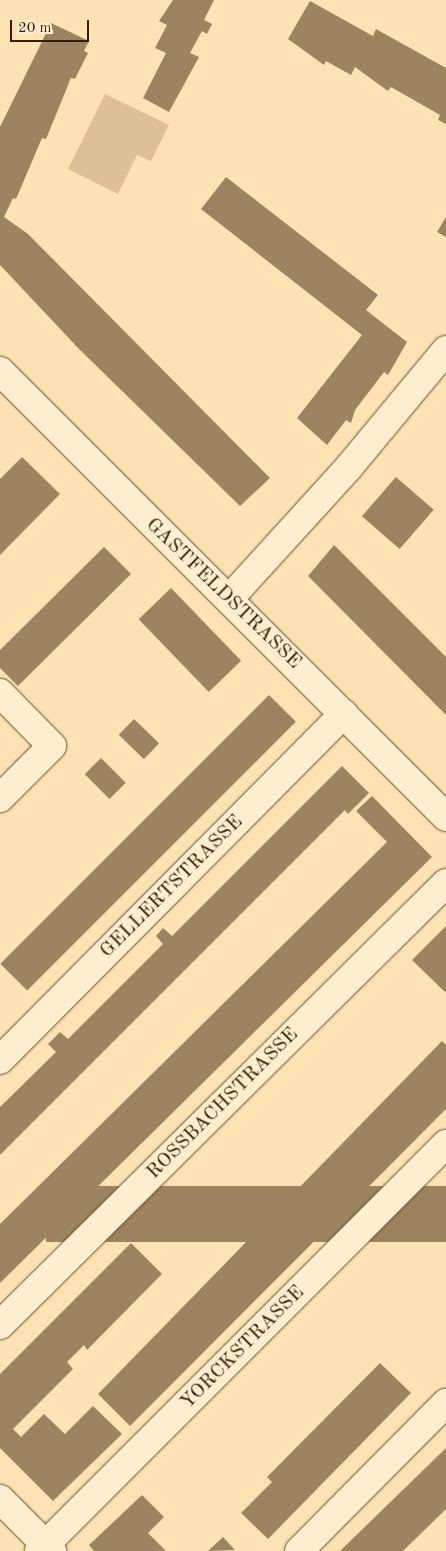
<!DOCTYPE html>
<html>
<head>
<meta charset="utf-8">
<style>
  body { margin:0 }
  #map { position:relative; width:446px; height:1551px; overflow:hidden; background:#fde3b4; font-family:"Old Standard TT",serif }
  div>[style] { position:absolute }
  .green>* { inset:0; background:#dbc296 }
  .building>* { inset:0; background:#9c8460; transform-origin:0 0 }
  .roads { filter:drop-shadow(0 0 1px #664f30) drop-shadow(0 0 1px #664f30) }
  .street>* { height:28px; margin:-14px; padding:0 14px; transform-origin:14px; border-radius:14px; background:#feedce }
  .secondary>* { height:28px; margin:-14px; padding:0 14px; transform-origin:14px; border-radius:14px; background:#feedce }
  span { translate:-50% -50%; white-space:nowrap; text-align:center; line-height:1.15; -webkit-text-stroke:4px #feedce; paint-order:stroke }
  .street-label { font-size:20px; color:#331e04 }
  .scale { position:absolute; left:10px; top:20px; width:79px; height:22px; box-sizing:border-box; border:2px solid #331e04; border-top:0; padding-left:6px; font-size:15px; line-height:18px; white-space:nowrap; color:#331e04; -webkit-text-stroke:4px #feedce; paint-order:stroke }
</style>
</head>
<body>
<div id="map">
  <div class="green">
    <i style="clip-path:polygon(105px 94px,169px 125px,151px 161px,137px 155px,118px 194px,68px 169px)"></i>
  </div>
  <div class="building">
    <i style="clip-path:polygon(173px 0,214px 0,204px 20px,212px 24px,207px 34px,202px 31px,190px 53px,199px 57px,169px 112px,143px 98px,166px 53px,155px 48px,167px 25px,159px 21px)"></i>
    <i style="clip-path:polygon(310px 1px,373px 36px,376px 29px,446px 68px,446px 124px,438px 120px,440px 115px,391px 87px,388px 91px,355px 67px,351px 75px,326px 61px,324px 65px,288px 39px)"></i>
    <i style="clip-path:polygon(51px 23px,89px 41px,84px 51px,88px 53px,75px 79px,71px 78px,46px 139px,42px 138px,16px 199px,13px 198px,4px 217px,28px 234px,270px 478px,240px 506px,79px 349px,0 265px,0 127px)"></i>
    <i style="clip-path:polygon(226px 177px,378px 295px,366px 310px,407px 342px,388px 375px,384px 372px,355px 410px,351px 423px,346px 420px,327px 445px,297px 418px,362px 335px,201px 209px)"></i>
    <i style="clip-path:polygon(446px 217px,446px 237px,437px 232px)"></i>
    <i style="clip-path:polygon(22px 457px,60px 494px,0 555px,0 479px)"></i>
    <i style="left:396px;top:477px;width:50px;height:52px;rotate:41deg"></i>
    <i style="clip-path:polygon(334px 545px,446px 657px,446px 715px,308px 576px)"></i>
    <i style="clip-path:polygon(104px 547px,131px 574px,18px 686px,0 668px,0 650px)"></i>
    <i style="left:171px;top:588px;width:101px;height:45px;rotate:46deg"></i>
    <i style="left:269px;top:695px;width:38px;height:380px;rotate:45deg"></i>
    <i style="left:134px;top:719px;width:35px;height:22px;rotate:44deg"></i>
    <i style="left:101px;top:758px;width:35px;height:23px;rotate:45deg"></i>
    <i style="clip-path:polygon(342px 766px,369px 793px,348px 814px,345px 810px,0 1155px,0 1107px,56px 1052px,48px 1044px,60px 1032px,68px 1039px,163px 944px,156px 936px,163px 928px,172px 936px)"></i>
    <i style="clip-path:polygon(372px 796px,432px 857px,0 1283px,0 1224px,387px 842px,356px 811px)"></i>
    <i style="clip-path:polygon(446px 926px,446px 991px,445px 992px,412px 960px)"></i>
    <i style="clip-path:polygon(442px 1041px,446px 1045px,446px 1109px,130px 1426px,98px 1394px)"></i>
    <i style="left:446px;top:1186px;width:56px;height:400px;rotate:90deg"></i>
    <i style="clip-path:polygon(131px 1243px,162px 1274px,87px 1350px,84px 1345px,67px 1362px,73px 1369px,13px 1429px,21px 1437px,44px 1414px,65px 1434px,93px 1406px,122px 1434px,53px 1501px,0 1448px,0 1374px)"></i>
    <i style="clip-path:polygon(380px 1363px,411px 1393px,268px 1539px,241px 1513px,272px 1482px,267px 1477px)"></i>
    <i style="clip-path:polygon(446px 1448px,446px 1509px,442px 1513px,403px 1551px,340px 1551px)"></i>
    <i style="clip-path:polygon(142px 1495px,164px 1517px,148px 1533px,166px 1551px,94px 1551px,89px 1545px)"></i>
    <i style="clip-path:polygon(223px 1537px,235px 1550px,208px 1551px)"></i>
  </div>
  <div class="roads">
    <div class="street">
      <i style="left:229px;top:599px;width:178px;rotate:-47.7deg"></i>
      <i style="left:349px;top:467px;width:152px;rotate:-50.3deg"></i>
      <i style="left:0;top:693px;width:74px;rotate:45.5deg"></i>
      <i style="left:52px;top:746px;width:74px;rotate:135deg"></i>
      <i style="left:0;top:1060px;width:488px;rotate:-45.2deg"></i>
      <i style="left:0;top:1325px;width:628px;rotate:-44.74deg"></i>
      <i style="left:39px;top:1551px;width:576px;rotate:-45deg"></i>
      <i style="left:299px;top:1551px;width:209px;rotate:-45.2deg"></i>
    </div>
    <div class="secondary">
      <i style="left:0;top:371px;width:631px;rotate:45deg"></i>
      <i style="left:0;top:1499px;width:74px;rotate:45deg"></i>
    </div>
  </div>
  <div class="street-label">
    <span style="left:223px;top:594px;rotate:44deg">GASTFELDSTRASSE</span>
    <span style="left:172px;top:887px;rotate:-45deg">GELLERTSTRASSE</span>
    <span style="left:223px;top:1104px;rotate:-45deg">ROSSBACHSTRASSE</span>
    <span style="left:243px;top:1348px;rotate:-45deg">YORCKSTRASSE</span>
  </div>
  <div class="scale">20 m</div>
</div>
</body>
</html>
